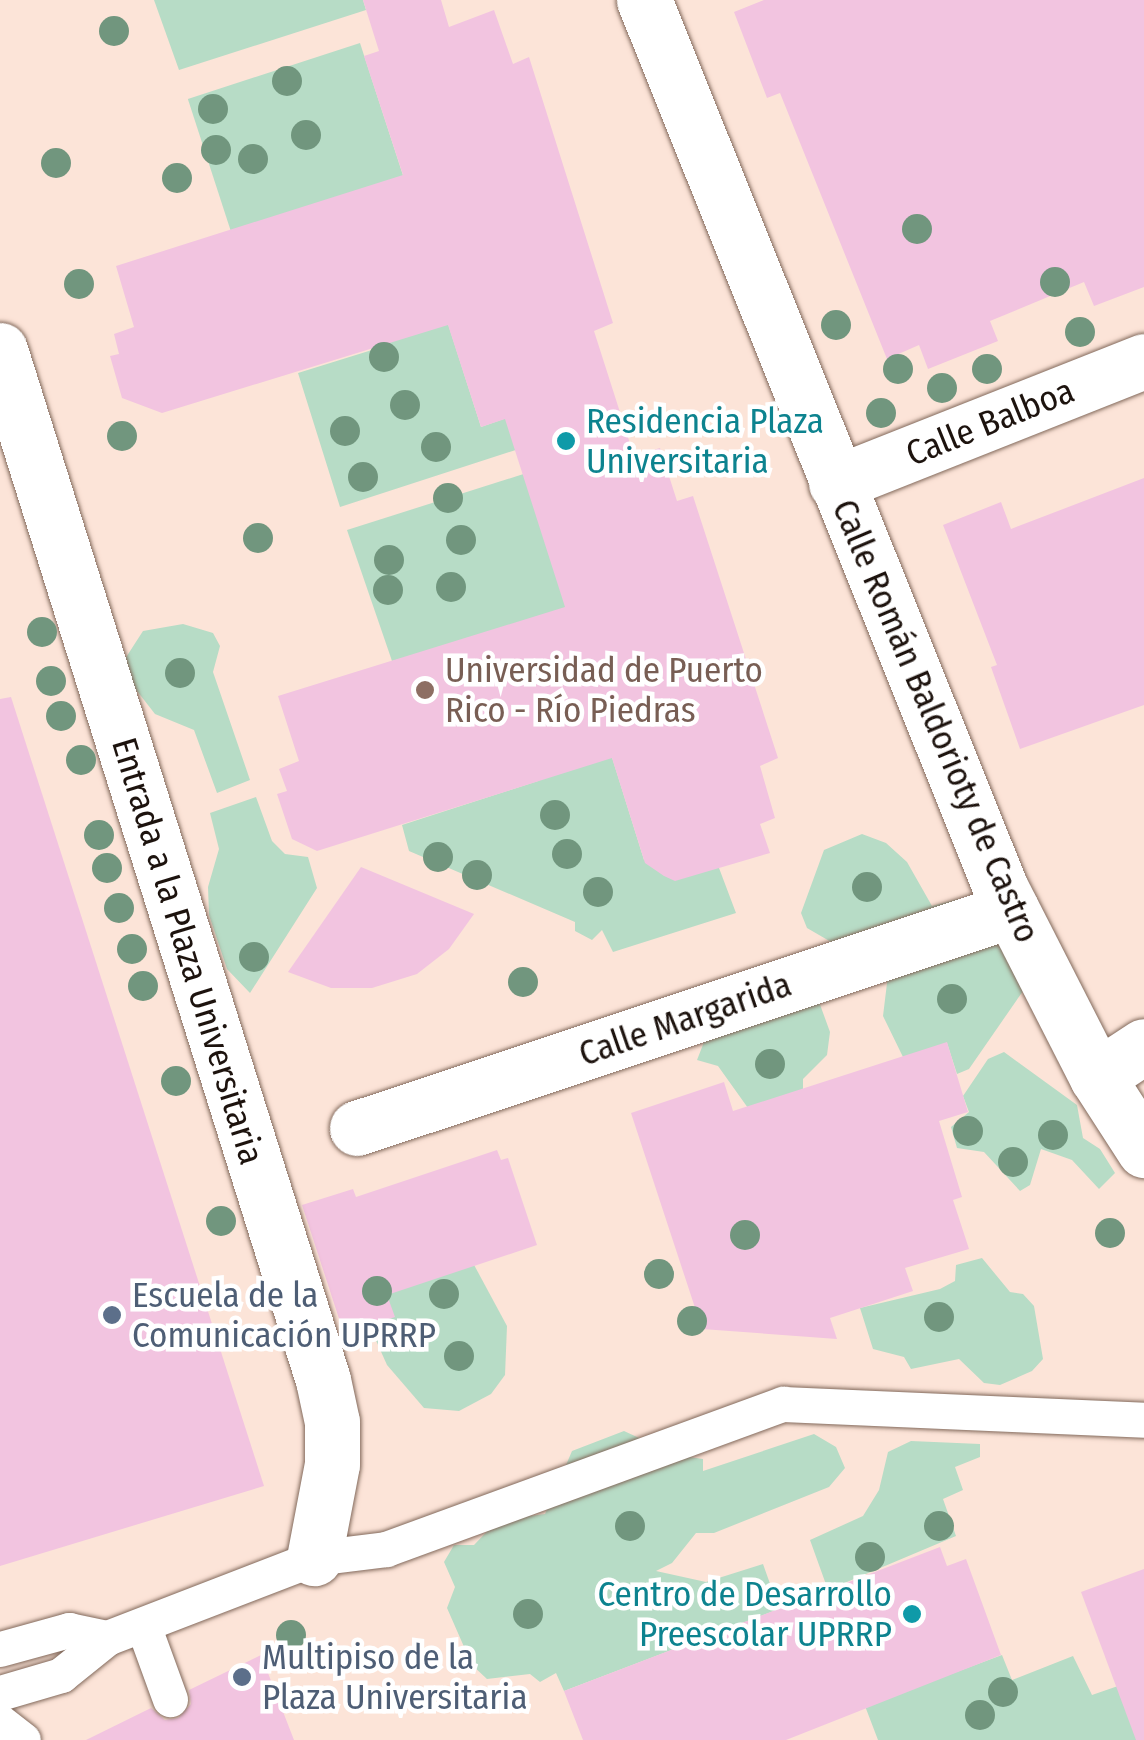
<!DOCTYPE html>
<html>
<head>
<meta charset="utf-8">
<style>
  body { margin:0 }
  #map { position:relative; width:1144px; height:1740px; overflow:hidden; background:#fce4d8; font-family:"Fira Sans Condensed",sans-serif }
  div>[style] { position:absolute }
  .green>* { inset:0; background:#b7dcc6; transform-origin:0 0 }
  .building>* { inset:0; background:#f2c4e0 }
  .roads { filter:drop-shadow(0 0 2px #82695b) drop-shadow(0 0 2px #82695b) }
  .lane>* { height:35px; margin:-17.5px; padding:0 17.5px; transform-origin:17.5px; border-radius:17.5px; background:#fff }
  .street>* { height:55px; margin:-27.5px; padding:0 27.5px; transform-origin:27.5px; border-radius:27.5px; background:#fff }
  .trees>* { width:30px; height:30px; margin:-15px; border-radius:50%; background:#71967e }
  .dots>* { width:28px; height:28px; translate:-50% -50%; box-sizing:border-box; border:5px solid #fff; border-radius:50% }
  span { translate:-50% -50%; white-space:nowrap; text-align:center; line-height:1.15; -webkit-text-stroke:9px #fff; paint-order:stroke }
  .culture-label { font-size:35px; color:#0d838f }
  .left { translate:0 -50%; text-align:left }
  .right { translate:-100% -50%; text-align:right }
  .street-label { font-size:35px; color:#1d130e }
  .education-label { font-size:35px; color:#785e54 }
  .service-label { font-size:35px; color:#4e5e75 }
</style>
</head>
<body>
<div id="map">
  <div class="green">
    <i style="clip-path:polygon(154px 0,363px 0,366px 10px,179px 70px)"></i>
    <i style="left:360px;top:43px;width:150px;height:181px;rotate:72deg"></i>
    <i style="clip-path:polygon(441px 302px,481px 427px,518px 414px,528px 446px,340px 507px,298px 373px,372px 350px,365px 327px)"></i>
    <i style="clip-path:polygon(536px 470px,568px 617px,392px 661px,347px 530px)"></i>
    <i style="clip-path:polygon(183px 624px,213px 633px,220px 646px,213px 672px,250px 780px,217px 793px,194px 730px,155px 714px,130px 682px,123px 662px,143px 631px)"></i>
    <i style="clip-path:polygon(605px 735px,644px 860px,719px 868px,736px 913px,613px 952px,602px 930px,592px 940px,575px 931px,575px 922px,409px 851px,402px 825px,538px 781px)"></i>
    <i style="clip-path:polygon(256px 797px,272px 841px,285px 854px,308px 857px,317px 888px,250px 993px,227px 969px,209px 915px,208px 887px,219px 849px,210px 813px)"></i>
    <i style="clip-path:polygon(862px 834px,886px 843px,907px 862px,932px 906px,958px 899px,998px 934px,1023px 991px,969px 1069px,957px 1074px,947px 1043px,903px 1057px,883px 1016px,888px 975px,807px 928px,801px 913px,824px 850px)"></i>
    <i style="clip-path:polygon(818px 999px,830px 1032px,827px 1055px,803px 1079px,803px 1093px,748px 1108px,718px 1066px,697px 1060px,711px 1024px)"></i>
    <i style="clip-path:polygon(1004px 1052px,1077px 1105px,1083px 1138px,1100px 1149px,1115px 1173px,1099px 1189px,1072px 1160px,1041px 1149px,1030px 1185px,1020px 1191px,984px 1152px,957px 1148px,951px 1127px,969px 1112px,963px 1096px,988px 1059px)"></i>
    <i style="clip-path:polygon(466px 1250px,507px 1326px,505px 1375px,491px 1394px,459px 1411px,424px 1408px,387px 1365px,357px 1298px)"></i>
    <i style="clip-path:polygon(982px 1258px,1010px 1292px,1023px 1294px,1034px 1306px,1043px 1359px,1032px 1371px,1000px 1385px,984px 1383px,959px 1359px,911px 1369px,904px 1357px,873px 1349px,860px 1308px,940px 1289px,955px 1281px,956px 1265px)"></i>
    <i style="clip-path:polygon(624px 1431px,676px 1455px,703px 1459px,703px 1471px,814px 1434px,836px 1447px,845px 1468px,829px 1487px,714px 1533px,696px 1533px,672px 1563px,656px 1571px,706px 1582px,763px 1564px,779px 1609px,564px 1691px,556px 1673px,540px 1682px,530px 1674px,487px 1679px,472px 1665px,447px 1608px,455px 1587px,444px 1562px,454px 1545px,474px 1545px,498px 1520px,545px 1514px,572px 1451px)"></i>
    <i style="clip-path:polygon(911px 1441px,980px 1444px,980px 1457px,955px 1467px,963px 1490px,943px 1499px,956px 1536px,828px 1590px,810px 1540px,863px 1516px,879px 1490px,888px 1452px)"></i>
    <i style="clip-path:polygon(1002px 1655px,1012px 1680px,1073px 1656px,1092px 1695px,1144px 1677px,1144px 1740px,878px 1740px,865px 1706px)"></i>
  </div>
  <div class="building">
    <i style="clip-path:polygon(363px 0,441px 0,449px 27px,494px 10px,513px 64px,529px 57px,613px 323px,594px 331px,634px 456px,660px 448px,677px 501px,693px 496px,778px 758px,760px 766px,775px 818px,760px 824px,770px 853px,675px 881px,664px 876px,645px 863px,612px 758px,317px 851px,292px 839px,277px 794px,287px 791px,279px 769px,299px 761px,278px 696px,565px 607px,505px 419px,481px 427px,448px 325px,162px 413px,122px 398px,110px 356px,119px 354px,114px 334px,134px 327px,116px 266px,403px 175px,364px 56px,379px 51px)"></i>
    <i style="clip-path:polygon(764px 0,1144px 0,1144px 287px,1094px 306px,1084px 282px,990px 321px,998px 341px,928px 369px,919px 345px,887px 359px,780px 93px,767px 98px,734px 12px)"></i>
    <i style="clip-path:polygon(1144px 478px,1144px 705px,1020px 749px,991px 667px,997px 665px,943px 525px,1001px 502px,1011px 529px)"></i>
    <i style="clip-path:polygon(11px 697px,264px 1486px,0 1566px,0 699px)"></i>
    <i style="clip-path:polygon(361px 867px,474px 914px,449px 949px,417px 974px,372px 988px,331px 988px,288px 972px)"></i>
    <i style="clip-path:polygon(947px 1042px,968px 1112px,939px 1121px,962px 1197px,953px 1200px,969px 1249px,905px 1268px,913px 1291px,830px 1318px,837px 1339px,702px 1329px,631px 1113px,724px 1082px,733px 1111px)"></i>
    <i style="clip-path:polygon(497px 1150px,501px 1160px,508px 1158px,537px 1245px,387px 1295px,395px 1317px,344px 1334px,302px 1205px,353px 1189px,356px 1197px)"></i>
    <i style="clip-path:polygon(940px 1547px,947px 1566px,966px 1559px,1001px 1655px,786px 1740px,583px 1740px,564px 1691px)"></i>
    <i style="clip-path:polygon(1144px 1569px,1144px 1740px,1136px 1740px,1081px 1592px)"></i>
    <i style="clip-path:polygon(261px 1655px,294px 1740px,86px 1740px,151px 1708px,165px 1720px,178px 1718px,191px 1704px,189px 1690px)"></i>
  </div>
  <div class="roads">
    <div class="lane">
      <i style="left:143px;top:1625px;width:79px;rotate:70deg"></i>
      <i style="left:0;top:1649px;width:72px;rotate:-15.4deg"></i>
      <i style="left:69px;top:1630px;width:39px;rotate:12deg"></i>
      <i style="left:0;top:1693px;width:64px;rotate:-16.4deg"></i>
      <i style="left:61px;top:1675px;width:59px;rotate:-38.8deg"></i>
      <i style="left:107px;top:1638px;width:222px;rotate:-21.1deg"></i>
      <i style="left:314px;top:1558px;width:73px;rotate:-7.1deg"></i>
      <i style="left:386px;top:1549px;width:423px;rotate:-20.1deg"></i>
      <i style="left:783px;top:1404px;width:361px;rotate:2.5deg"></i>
      <i style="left:0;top:1722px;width:29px;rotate:38deg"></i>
    </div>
    <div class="street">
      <i style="left:644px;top:0;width:956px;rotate:68.13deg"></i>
      <i style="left:1000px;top:887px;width:213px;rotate:63deg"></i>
      <i style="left:1097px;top:1077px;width:87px;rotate:57.2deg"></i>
      <i style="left:0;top:350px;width:1079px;rotate:72.59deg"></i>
      <i style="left:323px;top:1380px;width:43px;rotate:77.9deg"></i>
      <i style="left:332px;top:1422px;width:42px;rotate:90deg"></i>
      <i style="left:332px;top:1464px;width:96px;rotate:100.8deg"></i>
      <i style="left:836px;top:483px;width:331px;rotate:-21.6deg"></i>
      <i style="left:1097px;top:1077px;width:56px;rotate:-33.4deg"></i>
      <i style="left:357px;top:1128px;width:690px;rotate:-18.41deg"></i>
    </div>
  </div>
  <div class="trees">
    <i style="left:114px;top:31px"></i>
    <i style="left:287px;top:81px"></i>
    <i style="left:213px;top:109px"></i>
    <i style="left:306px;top:135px"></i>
    <i style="left:216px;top:150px"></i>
    <i style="left:253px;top:159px"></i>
    <i style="left:56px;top:163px"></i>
    <i style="left:177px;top:178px"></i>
    <i style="left:917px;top:229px"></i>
    <i style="left:1055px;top:282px"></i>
    <i style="left:79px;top:284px"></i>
    <i style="left:836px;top:325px"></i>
    <i style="left:1080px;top:332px"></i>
    <i style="left:384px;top:357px"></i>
    <i style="left:898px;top:369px"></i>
    <i style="left:987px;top:369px"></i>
    <i style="left:942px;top:388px"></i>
    <i style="left:405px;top:405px"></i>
    <i style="left:881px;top:413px"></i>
    <i style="left:345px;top:431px"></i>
    <i style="left:122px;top:436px"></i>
    <i style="left:436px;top:447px"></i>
    <i style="left:363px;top:477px"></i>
    <i style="left:448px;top:498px"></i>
    <i style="left:258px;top:538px"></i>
    <i style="left:461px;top:540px"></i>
    <i style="left:389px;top:560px"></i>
    <i style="left:451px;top:587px"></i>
    <i style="left:388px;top:590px"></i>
    <i style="left:42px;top:632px"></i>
    <i style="left:180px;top:673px"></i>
    <i style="left:51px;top:681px"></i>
    <i style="left:61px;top:716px"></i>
    <i style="left:81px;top:760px"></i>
    <i style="left:555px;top:815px"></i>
    <i style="left:99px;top:835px"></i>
    <i style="left:567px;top:854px"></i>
    <i style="left:438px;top:857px"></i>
    <i style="left:107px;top:868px"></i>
    <i style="left:477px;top:875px"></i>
    <i style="left:867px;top:887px"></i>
    <i style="left:598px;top:892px"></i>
    <i style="left:119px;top:908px"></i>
    <i style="left:132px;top:949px"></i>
    <i style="left:254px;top:957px"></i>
    <i style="left:523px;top:982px"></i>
    <i style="left:143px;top:986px"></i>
    <i style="left:952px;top:999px"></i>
    <i style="left:770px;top:1064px"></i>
    <i style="left:176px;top:1081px"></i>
    <i style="left:968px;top:1131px"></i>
    <i style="left:1053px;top:1135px"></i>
    <i style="left:1013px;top:1162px"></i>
    <i style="left:221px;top:1221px"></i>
    <i style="left:1110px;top:1233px"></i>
    <i style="left:745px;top:1235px"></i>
    <i style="left:659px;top:1274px"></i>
    <i style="left:377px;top:1291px"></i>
    <i style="left:444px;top:1294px"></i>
    <i style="left:939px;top:1317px"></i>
    <i style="left:692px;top:1321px"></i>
    <i style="left:459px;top:1356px"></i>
    <i style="left:630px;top:1526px"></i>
    <i style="left:939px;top:1526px"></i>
    <i style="left:870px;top:1557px"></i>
    <i style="left:528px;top:1614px"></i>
    <i style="left:291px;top:1635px"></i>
    <i style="left:1003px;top:1692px"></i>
    <i style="left:980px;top:1715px"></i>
  </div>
  <div class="dots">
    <i style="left:566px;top:441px;background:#0f9aa8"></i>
    <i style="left:425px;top:690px;background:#8d6e63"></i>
    <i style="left:112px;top:1315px;background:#5c6f8a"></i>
    <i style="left:912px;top:1614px;background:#0f9aa8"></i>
    <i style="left:242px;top:1677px;background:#5c6f8a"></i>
  </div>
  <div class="culture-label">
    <span class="left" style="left:586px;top:441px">Residencia Plaza<br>Universitaria</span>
    <span class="right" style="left:892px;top:1614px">Centro de Desarrollo<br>Preescolar UPRRP</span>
  </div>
  <div class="street-label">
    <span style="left:990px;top:422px;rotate:-22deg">Calle Balboa</span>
    <span style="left:936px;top:721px;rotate:67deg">Calle Román Baldorioty de Castro</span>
    <span style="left:188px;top:951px;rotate:73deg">Entrada a la Plaza Universitaria</span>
    <span style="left:685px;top:1019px;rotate:-19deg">Calle Margarida</span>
  </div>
  <div class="education-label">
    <span class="left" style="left:445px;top:690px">Universidad de Puerto<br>Rico - Río Piedras</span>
  </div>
  <div class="service-label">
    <span class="left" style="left:132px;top:1315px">Escuela de la<br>Comunicación UPRRP</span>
    <span class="left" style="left:262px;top:1677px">Multipiso de la<br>Plaza Universitaria</span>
  </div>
</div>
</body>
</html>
